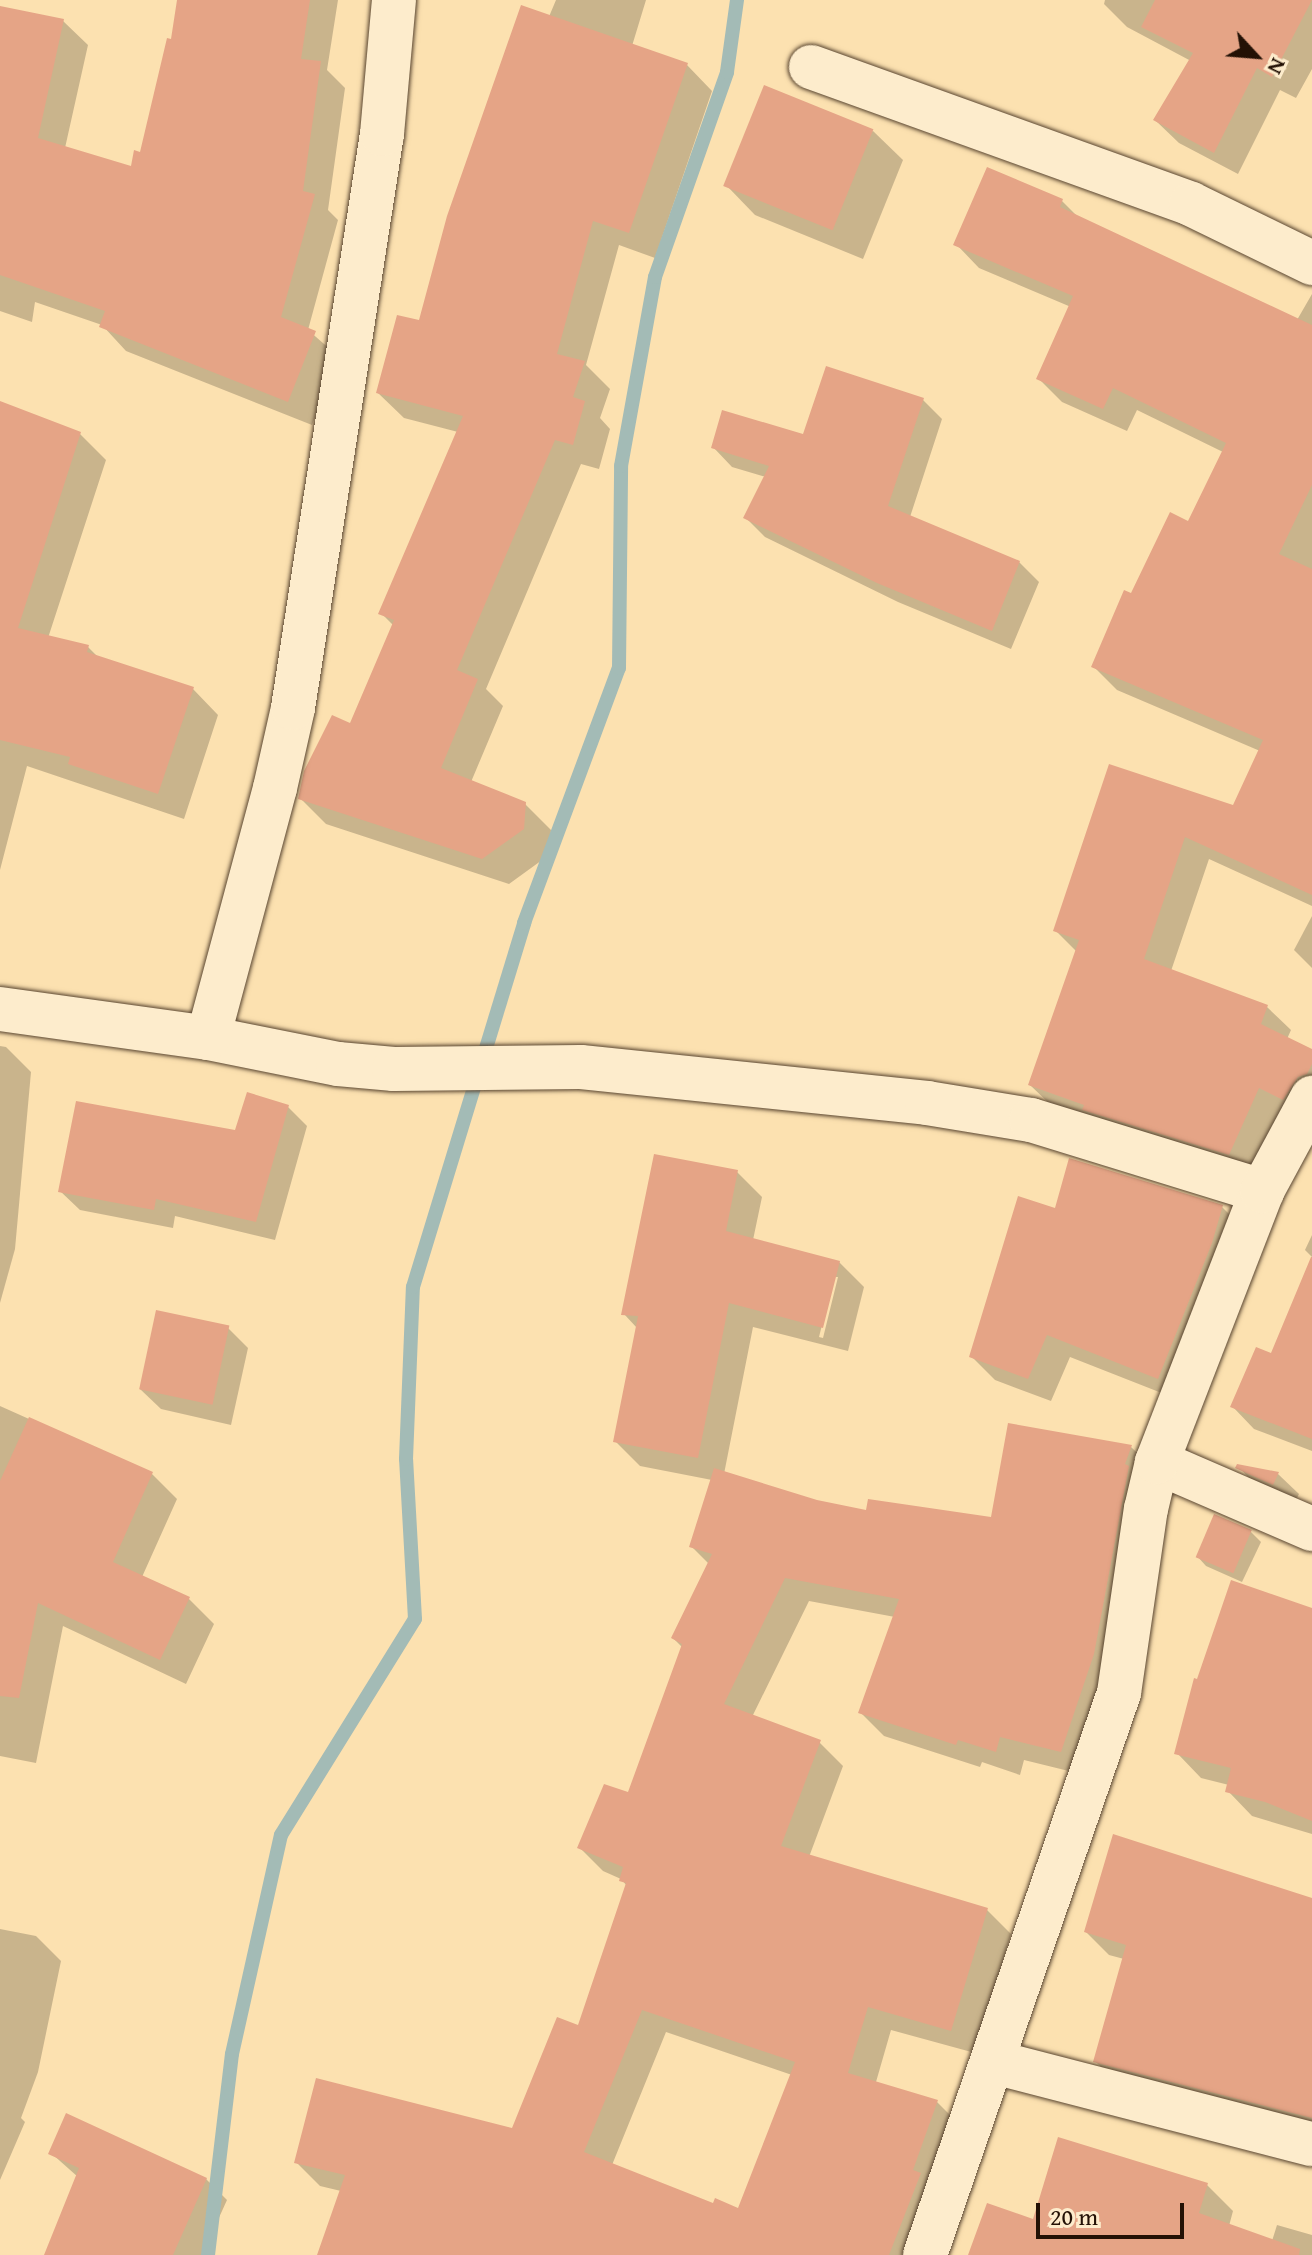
<!DOCTYPE html>
<html>
<head>
<meta charset="utf-8">
<style>
  body { margin:0 }
  #map { position:relative; width:1312px; height:2255px; overflow:hidden; background:#fce1b0; font-family:"Gentium Book Plus",serif }
  div>[style] { position:absolute }
  .shadow>* { inset:0; background:#0003 }
  .stream>* { height:14px; margin:-7px; padding:0 7px; transform-origin:7px; border-radius:7px; background:#a3bbb6 }
  .building>* { inset:0; background:#e5a486; transform-origin:0 0 }
  .roads { filter:drop-shadow(0 0 2px #594530) drop-shadow(0 0 2px #594530) }
  .street>* { height:44px; margin:-22px; padding:0 22px; transform-origin:22px; border-radius:22px; background:#fdeccc }
  span { translate:-50% -50%; white-space:nowrap; text-align:center; line-height:1.15; -webkit-text-stroke:6px #fdeccc; paint-order:stroke }
  .north { position:absolute; left:1216px; top:16px; width:80px; height:80px; -webkit-text-stroke:6px #fdeccc; paint-order:stroke; rotate:116deg; font-size:22px; font-weight:700; line-height:32px; text-align:center; color:#231105 }
  .north::after { content:''; display:block; margin:auto; width:28px; height:36px; background:#231105; clip-path:polygon(50% 0,100% 100%,50% 72%,0 100%) }
  .scale { position:absolute; left:1036px; top:2203px; width:148px; height:36px; box-sizing:border-box; border:4px solid #231105; border-top:0; padding-left:10px; font-size:24px; line-height:28px; white-space:nowrap; color:#231105; -webkit-text-stroke:6px #fdeccc; paint-order:stroke }
</style>
</head>
<body>
<div id="map">
  <div class="shadow">
    <i style="clip-path:polygon(179px 0,338px 0,327px 70px,345px 88px,328px 210px,338px 220px,308px 330px,339px 357px,312px 425px,126px 351px,102px 325px,35px 302px,32px 322px,0 311px,0 8px,63px 21px,88px 45px,65px 148px,133px 168px,141px 154px,173px 41px)"></i>
    <i style="clip-path:polygon(556px 0,646px 0,632px 46px,687px 65px,712px 91px,655px 258px,619px 245px,586px 365px,610px 389px,600px 418px,610px 429px,599px 469px,581px 464px,486px 689px,503px 706px,471px 782px,525px 804px,551px 830px,549px 855px,509px 884px,326px 824px,300px 798px,351px 726px,394px 626px,381px 613px,458px 432px,404px 418px,378px 393px,420px 323px)"></i>
    <i style="clip-path:polygon(1105px 0,1312px 0,1312px 69px,1296px 98px,1280px 90px,1238px 174px,1179px 143px,1155px 120px,1191px 61px,1127px 27px,1104px 4px)"></i>
    <i style="clip-path:polygon(873px 131px,903px 160px,863px 259px,755px 215px,726px 185px)"></i>
    <i style="clip-path:polygon(1062px 201px,1079px 218px,1297px 320px,1312px 294px,1312px 906px,1209px 859px,1171px 971px,1267px 1007px,1291px 1030px,1287px 1039px,1312px 1051px,1312px 1115px,1253px 1177px,1054px 1108px,1030px 1085px,1077px 952px,1055px 930px,1110px 767px,1234px 808px,1260px 751px,1117px 690px,1093px 666px,1132px 595px,1189px 524px,1223px 452px,1137px 410px,1127px 431px,1062px 402px,1039px 379px,1071px 307px,979px 268px,956px 244px)"></i>
    <i style="clip-path:polygon(923px 400px,942px 419px,910px 517px,1019px 562px,1039px 582px,1011px 649px,898px 602px,765px 537px,746px 518px,766px 477px,732px 467px,713px 447px,805px 437px)"></i>
    <i style="clip-path:polygon(0 403px,80px 434px,106px 460px,48px 638px,88px 647px,98px 657px,193px 689px,218px 715px,184px 819px,27px 766px,0 870px)"></i>
    <i style="clip-path:polygon(1312px 916px,1312px 968px,1294px 950px)"></i>
    <i style="clip-path:polygon(0 1046px,6px 1047px,31px 1072px,15px 1249px,0 1303px)"></i>
    <i style="clip-path:polygon(288px 1107px,307px 1126px,275px 1240px,175px 1216px,173px 1228px,80px 1210px,60px 1191px,236px 1133px)"></i>
    <i style="clip-path:polygon(evenodd,737px 1172px,762px 1197px,753px 1240px,839px 1262px,864px 1287px,848px 1351px,753px 1327px,724px 1474px,816px 1502px,868px 1512px,993px 1519px,1010px 1425px,1131px 1447px,1155px 1470px,1085px 1775px,1024px 1760px,1020px 1775px,982px 1762px,980px 1767px,884px 1736px,860px 1712px,895px 1617px,809px 1601px,752px 1717px,819px 1742px,843px 1766px,809px 1857px,987px 1910px,1011px 1934px,975px 2053px,891px 2030px,876px 2082px,937px 2102px,961px 2126px,921px 2255px,319px 2255px,341px 2191px,320px 2186px,296px 2162px,513px 2131px,579px 2028px,627px 1886px,621px 1879px,603px 1871px,580px 1848px,629px 1795px,683px 1648px,673px 1638px,709px 1564px,691px 1546px,712px 1480px,640px 1466px,615px 1441px,637px 1328px,624px 1314px,737px 1172px,834px 1277px,838px 1277px,823px 1338px,819px 1337px,834px 1277px,737px 1172px,666px 2032px,792px 2075px,739px 2210px,714px 2206px,612px 2165px,666px 2032px)"></i>
    <i style="clip-path:polygon(1222px 1207px,1245px 1230px,1182px 1401px,1070px 1357px,1051px 1401px,995px 1380px,972px 1357px,1056px 1210px)"></i>
    <i style="clip-path:polygon(1312px 1235px,1312px 1257px,1305px 1250px)"></i>
    <i style="clip-path:polygon(1312px 1258px,1312px 1451px,1254px 1429px,1232px 1406px,1272px 1356px)"></i>
    <i style="clip-path:polygon(228px 1328px,248px 1348px,231px 1425px,161px 1409px,140px 1389px)"></i>
    <i style="clip-path:polygon(0 1406px,152px 1474px,177px 1499px,142px 1577px,189px 1599px,214px 1624px,186px 1684px,63px 1626px,36px 1763px,0 1756px)"></i>
    <i style="clip-path:polygon(1238px 1466px,1278px 1474px,1299px 1494px,1294px 1504px,1258px 1488px)"></i>
    <i style="clip-path:polygon(1215px 1516px,1251px 1532px,1261px 1542px,1242px 1582px,1206px 1566px,1197px 1556px)"></i>
    <i style="clip-path:polygon(1312px 1610px,1312px 1834px,1252px 1816px,1228px 1791px,1229px 1785px,1201px 1778px,1177px 1753px)"></i>
    <i style="clip-path:polygon(1312px 1900px,1312px 2134px,1118px 2084px,1095px 2061px,1124px 1959px,1109px 1955px,1086px 1932px)"></i>
    <i style="clip-path:polygon(0 1929px,36px 1936px,61px 1961px,38px 2072px,21px 2118px,25px 2122px,0 2180px)"></i>
    <i style="clip-path:polygon(51px 2153px,206px 2179px,227px 2200px,202px 2255px,56px 2255px,78px 2177px)"></i>
    <i style="clip-path:polygon(1207px 2185px,1233px 2211px,1229px 2226px,1272px 2241px,1277px 2225px,1312px 2235px,1312px 2255px,970px 2255px,1034px 2222px)"></i>
  </div>
  <div class="stream">
    <i style="left:208px;top:2255px;width:202px;rotate:-83.2deg"></i>
    <i style="left:232px;top:2054px;width:224px;rotate:-77.4deg"></i>
    <i style="left:281px;top:1835px;width:254px;rotate:-58.2deg"></i>
    <i style="left:415px;top:1619px;width:160px;rotate:-93.2deg"></i>
    <i style="left:406px;top:1459px;width:172px;rotate:-87.7deg"></i>
    <i style="left:413px;top:1287px;width:381px;rotate:-73deg"></i>
    <i style="left:524px;top:923px;width:272px;rotate:-69.6deg"></i>
    <i style="left:619px;top:668px;width:202px;rotate:-89.4deg"></i>
    <i style="left:621px;top:466px;width:192px;rotate:-79.8deg"></i>
    <i style="left:655px;top:277px;width:217px;rotate:-70.6deg"></i>
    <i style="left:727px;top:72px;width:73px;rotate:-82.1deg"></i>
  </div>
  <div class="building">
    <i style="clip-path:polygon(177px 0,310px 0,301px 59px,321px 61px,303px 191px,315px 194px,281px 317px,316px 331px,288px 402px,99px 327px,105px 311px,0 275px,0 6px,64px 19px,38px 138px,131px 166px,134px 150px,140px 152px,167px 38px,171px 39px)"></i>
    <i style="clip-path:polygon(1155px 0,1312px 0,1272px 77px,1257px 68px,1214px 153px,1153px 120px,1193px 53px,1141px 27px)"></i>
    <i style="clip-path:polygon(521px 5px,688px 63px,629px 233px,593px 221px,557px 354px,585px 361px,573px 397px,585px 401px,573px 445px,555px 440px,457px 670px,478px 679px,441px 768px,526px 802px,524px 829px,482px 859px,298px 799px,304px 771px,332px 715px,350px 723px,394px 620px,378px 614px,463px 416px,376px 393px,397px 315px,419px 320px,447px 216px)"></i>
    <i style="left:764px;top:85px;width:118px;height:109px;rotate:22deg"></i>
    <i style="clip-path:polygon(987px 167px,1063px 199px,1060px 207px,1312px 325px,1312px 485px,1279px 554px,1312px 569px,1312px 895px,1185px 837px,1144px 959px,1268px 1005px,1261px 1024px,1312px 1049px,1312px 1064px,1307px 1074px,1298px 1077px,1283px 1100px,1259px 1088px,1229px 1155px,1082px 1110px,1084px 1105px,1028px 1085px,1079px 940px,1053px 931px,1109px 764px,1233px 805px,1263px 740px,1091px 667px,1124px 590px,1131px 593px,1170px 512px,1188px 521px,1226px 443px,1113px 388px,1103px 409px,1036px 379px,1073px 296px,953px 245px)"></i>
    <i style="clip-path:polygon(826px 366px,924px 398px,888px 506px,1020px 561px,992px 631px,877px 583px,743px 518px,769px 466px,711px 448px,722px 410px,803px 434px)"></i>
    <i style="clip-path:polygon(0 401px,81px 432px,18px 628px,89px 645px,87px 652px,194px 687px,158px 794px,68px 764px,70px 757px,0 740px)"></i>
    <i style="clip-path:polygon(247px 1092px,289px 1105px,256px 1222px,156px 1199px,154px 1210px,58px 1192px,76px 1101px,235px 1130px)"></i>
    <i style="clip-path:polygon(654px 1154px,738px 1170px,726px 1231px,840px 1261px,823px 1328px,729px 1303px,698px 1458px,613px 1442px,638px 1316px,621px 1315px)"></i>
    <i style="clip-path:polygon(1069px 1158px,1223px 1205px,1212px 1243px,1158px 1379px,1047px 1335px,1028px 1379px,969px 1357px,1018px 1196px,1055px 1208px)"></i>
    <i style="clip-path:polygon(1311px 1257px,1312px 1257px,1312px 1439px,1230px 1407px,1256px 1347px,1271px 1353px)"></i>
    <i style="left:156px;top:1310px;width:75px;height:81px;rotate:12deg"></i>
    <i style="clip-path:polygon(29px 1417px,153px 1472px,113px 1562px,190px 1597px,160px 1660px,38px 1603px,19px 1698px,0 1696px,0 1481px)"></i>
    <i style="clip-path:polygon(evenodd,1008px 1423px,1132px 1445px,1125px 1464px,1129px 1466px,1094px 1654px,1061px 1752px,1000px 1737px,996px 1752px,958px 1740px,956px 1745px,858px 1713px,899px 1599px,785px 1578px,724px 1704px,821px 1740px,781px 1846px,988px 1908px,951px 2031px,868px 2007px,848px 2073px,938px 2100px,913px 2170px,921px 2173px,889px 2255px,317px 2255px,345px 2175px,294px 2163px,316px 2078px,512px 2128px,557px 2017px,578px 2025px,626px 1883px,619px 1881px,623px 1867px,577px 1848px,604px 1784px,628px 1792px,682px 1644px,671px 1638px,712px 1554px,689px 1547px,714px 1468px,817px 1500px,866px 1510px,868px 1499px,991px 1517px,1008px 1423px,642px 2010px,795px 2062px,738px 2208px,715px 2198px,713px 2203px,584px 2152px,642px 2010px)"></i>
    <i style="clip-path:polygon(1237px 1464px,1279px 1472px,1273px 1485px,1235px 1468px)"></i>
    <i style="left:1214px;top:1514px;width:41px;height:47px;rotate:23deg"></i>
    <i style="clip-path:polygon(1231px 1580px,1312px 1608px,1312px 1821px,1265px 1802px,1225px 1792px,1231px 1768px,1174px 1754px,1194px 1678px,1197px 1679px)"></i>
    <i style="clip-path:polygon(1113px 1834px,1312px 1898px,1312px 2118px,1093px 2062px,1126px 1945px,1084px 1932px)"></i>
    <i style="clip-path:polygon(66px 2113px,207px 2178px,173px 2255px,44px 2255px,79px 2168px,48px 2154px)"></i>
    <i style="clip-path:polygon(1058px 2137px,1208px 2183px,1199px 2213px,1300px 2249px,1299px 2255px,968px 2255px,987px 2203px,1033px 2219px)"></i>
  </div>
  <div class="roads">
    <div class="street">
      <i style="left:811px;top:67px;width:404px;rotate:19.8deg"></i>
      <i style="left:1191px;top:204px;width:135px;rotate:26deg"></i>
      <i style="left:0;top:1009px;width:210px;rotate:7.9deg"></i>
      <i style="left:208px;top:1038px;width:133px;rotate:11.3deg"></i>
      <i style="left:338px;top:1064px;width:56px;rotate:5.1deg"></i>
      <i style="left:394px;top:1069px;width:187px;rotate:-0.6deg"></i>
      <i style="left:581px;top:1067px;width:348px;rotate:5.9deg"></i>
      <i style="left:927px;top:1103px;width:105px;rotate:9.3deg"></i>
      <i style="left:1031px;top:1120px;width:242px;rotate:17.1deg"></i>
      <i style="left:208px;top:1038px;width:259px;rotate:-75deg"></i>
      <i style="left:275px;top:788px;width:82px;rotate:-77.3deg"></i>
      <i style="left:293px;top:708px;width:581px;rotate:-81.19deg"></i>
      <i style="left:382px;top:134px;width:135px;rotate:-84.9deg"></i>
      <i style="left:1157px;top:1462px;width:169px;rotate:23.4deg"></i>
      <i style="left:994px;top:2062px;width:328px;rotate:14.5deg"></i>
      <i style="left:925px;top:2255px;width:595px;rotate:-70.96deg"></i>
      <i style="left:1119px;top:1693px;width:186px;rotate:-81.7deg"></i>
      <i style="left:1146px;top:1509px;width:48px;rotate:-76.8deg"></i>
      <i style="left:1157px;top:1462px;width:291px;rotate:-68.8deg"></i>
      <i style="left:1262px;top:1191px;width:106px;rotate:-61.7deg"></i>
    </div>
  </div>
  <div class="north">N</div>
  <div class="scale">20 m</div>
</div>
</body>
</html>
